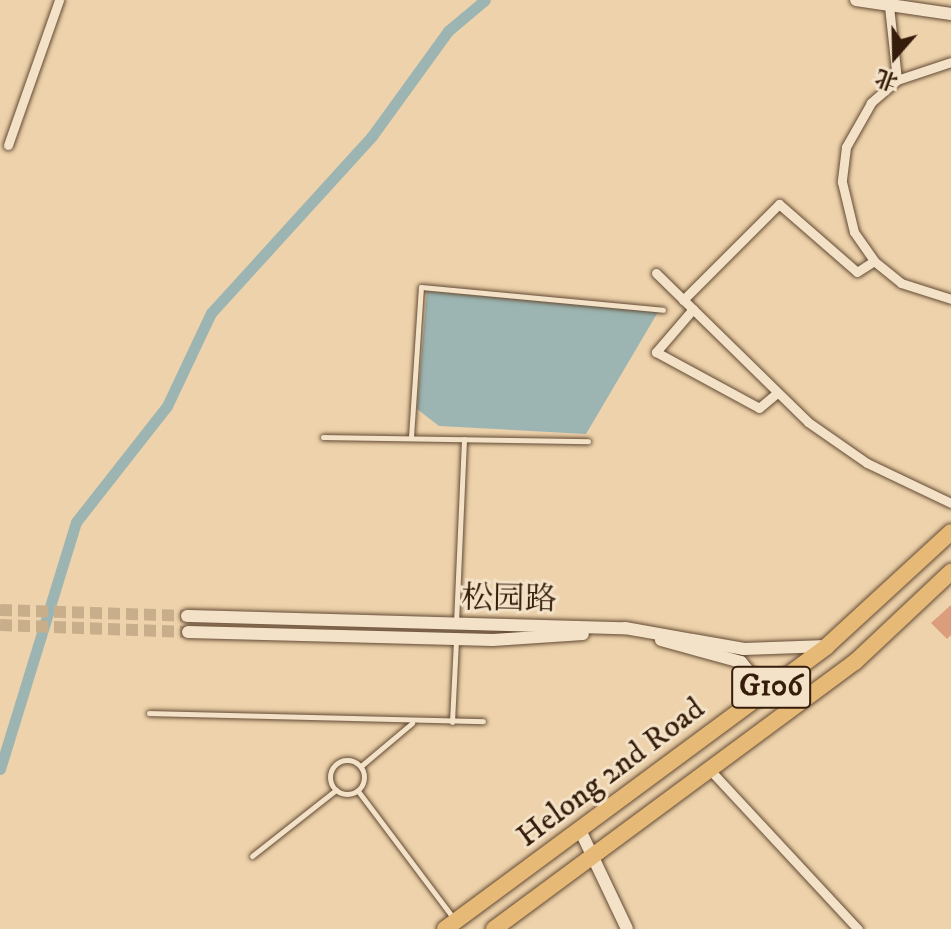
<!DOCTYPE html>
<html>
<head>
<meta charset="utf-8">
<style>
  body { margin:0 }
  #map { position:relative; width:951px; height:929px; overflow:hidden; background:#edd2ab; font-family:"IM FELL DW Pica","Noto Serif SC",serif }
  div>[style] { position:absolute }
  .water>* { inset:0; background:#9cb5b2 }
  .canal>* { height:11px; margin:-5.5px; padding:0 5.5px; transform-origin:5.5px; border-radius:5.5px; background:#9cb5b2 }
  .building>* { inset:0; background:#db9d7b }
  .tertiary-tunnel>* { height:12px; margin-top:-6px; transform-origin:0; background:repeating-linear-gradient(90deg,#c8ae8b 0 12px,transparent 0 18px) }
  .roads { filter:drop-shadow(0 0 2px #634a33) drop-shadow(0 0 2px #634a33) }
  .service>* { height:5px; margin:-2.5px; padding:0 2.5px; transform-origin:2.5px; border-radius:2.5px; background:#f3e2c8 }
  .service>.ring { margin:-2.5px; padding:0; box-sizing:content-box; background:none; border:5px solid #f3e2c8; border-radius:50% }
  .minor>* { height:9px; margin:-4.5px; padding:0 4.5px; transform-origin:4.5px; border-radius:4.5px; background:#f3e2c8 }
  .tertiary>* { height:12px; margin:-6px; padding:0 6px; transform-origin:6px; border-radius:6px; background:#f3e2c8 }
  .trunk>* { height:16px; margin:-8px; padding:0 8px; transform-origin:8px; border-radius:8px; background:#e6b976 }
  span { translate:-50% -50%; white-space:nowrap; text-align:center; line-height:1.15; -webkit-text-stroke:6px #f3e2c8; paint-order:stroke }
  .shield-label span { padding:2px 6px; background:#f3e2c8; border:2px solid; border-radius:6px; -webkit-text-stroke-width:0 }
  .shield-label { font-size:30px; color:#351c0b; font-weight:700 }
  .street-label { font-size:32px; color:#351c0b }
  .north { position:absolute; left:855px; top:16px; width:80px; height:80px; -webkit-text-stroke:6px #f3e2c8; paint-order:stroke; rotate:200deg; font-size:22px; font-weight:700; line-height:32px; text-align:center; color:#351c0b }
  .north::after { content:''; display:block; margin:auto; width:28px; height:36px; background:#351c0b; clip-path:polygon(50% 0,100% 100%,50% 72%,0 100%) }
</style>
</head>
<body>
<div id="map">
  <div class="water">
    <i style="clip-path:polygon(427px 291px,658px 312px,586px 434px,439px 426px,417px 409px)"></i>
  </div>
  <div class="canal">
    <i style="left:0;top:769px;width:258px;rotate:-72.9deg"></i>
    <i style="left:76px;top:522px;width:147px;rotate:-51.9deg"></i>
    <i style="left:167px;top:406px;width:103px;rotate:-64.7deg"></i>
    <i style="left:211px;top:313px;width:239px;rotate:-47.7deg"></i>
    <i style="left:372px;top:136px;width:130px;rotate:-54.1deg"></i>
    <i style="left:448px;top:31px;width:48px;rotate:-40deg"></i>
  </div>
  <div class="building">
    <i style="clip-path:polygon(951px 605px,951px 635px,947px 639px,931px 623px)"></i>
  </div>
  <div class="tertiary-tunnel">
    <i style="left:0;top:610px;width:187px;rotate:1.8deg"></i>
    <i style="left:0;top:625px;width:188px;rotate:2.1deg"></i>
  </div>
  <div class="roads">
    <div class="service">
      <i style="left:323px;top:437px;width:265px;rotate:0.9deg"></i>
      <i style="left:411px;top:437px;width:150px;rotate:-86.2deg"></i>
      <i style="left:421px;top:287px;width:243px;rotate:5.4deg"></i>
      <i style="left:456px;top:623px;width:184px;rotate:-87.5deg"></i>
      <i style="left:149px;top:713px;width:334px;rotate:1.4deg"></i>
      <i style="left:452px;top:722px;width:82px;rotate:-87.2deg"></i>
      <i class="ring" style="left:330px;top:760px;width:29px;height:29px"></i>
      <i style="left:361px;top:766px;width:67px;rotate:-40.1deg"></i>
      <i style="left:358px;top:791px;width:161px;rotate:53.1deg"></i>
      <i style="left:252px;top:856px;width:107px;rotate:-38.2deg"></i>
    </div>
    <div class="minor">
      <i style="left:889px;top:6px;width:74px;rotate:83.8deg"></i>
      <i style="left:951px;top:62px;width:57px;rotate:161.6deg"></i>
      <i style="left:897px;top:80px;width:35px;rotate:139deg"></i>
      <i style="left:871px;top:103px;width:51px;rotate:119.6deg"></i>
      <i style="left:846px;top:147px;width:35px;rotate:97deg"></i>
      <i style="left:842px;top:182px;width:51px;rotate:76.5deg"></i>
      <i style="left:854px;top:232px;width:35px;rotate:55deg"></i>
      <i style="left:874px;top:261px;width:35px;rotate:39deg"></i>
      <i style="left:901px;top:283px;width:52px;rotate:17.7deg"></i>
      <i style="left:8px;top:145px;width:154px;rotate:-70.6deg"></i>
      <i style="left:656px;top:273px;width:213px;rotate:44.4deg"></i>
      <i style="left:808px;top:422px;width:72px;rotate:34.8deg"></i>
      <i style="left:867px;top:463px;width:93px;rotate:25.5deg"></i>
      <i style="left:683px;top:300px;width:136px;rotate:-45deg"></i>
      <i style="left:779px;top:204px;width:103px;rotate:41.1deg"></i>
      <i style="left:857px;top:272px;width:20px;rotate:-33deg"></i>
      <i style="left:693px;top:309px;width:57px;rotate:130.7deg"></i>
      <i style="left:656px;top:352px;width:117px;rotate:28.5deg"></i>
      <i style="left:759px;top:408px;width:23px;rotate:-40deg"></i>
      <i style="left:711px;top:771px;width:216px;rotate:47.1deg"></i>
    </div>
    <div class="tertiary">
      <i style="left:856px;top:0;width:96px;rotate:8.4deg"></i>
      <i style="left:187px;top:616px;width:438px;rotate:1.6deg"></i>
      <i style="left:625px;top:628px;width:121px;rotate:10deg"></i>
      <i style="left:744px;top:649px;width:83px;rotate:-2.1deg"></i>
      <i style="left:188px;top:632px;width:305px;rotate:1.5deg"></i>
      <i style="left:493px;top:640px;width:90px;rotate:-3.8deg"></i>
      <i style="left:661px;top:640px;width:83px;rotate:15.4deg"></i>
      <i style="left:741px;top:662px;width:16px;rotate:50deg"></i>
      <i style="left:751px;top:674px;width:29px;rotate:94deg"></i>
      <i style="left:581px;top:832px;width:107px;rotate:64.6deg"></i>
    </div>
    <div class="trunk">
      <i style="left:445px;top:929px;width:475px;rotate:-36.5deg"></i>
      <i style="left:827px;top:646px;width:168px;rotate:-42.6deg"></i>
      <i style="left:494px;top:929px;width:449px;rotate:-36.5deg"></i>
      <i style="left:855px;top:662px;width:132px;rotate:-43.2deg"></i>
    </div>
  </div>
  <div class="shield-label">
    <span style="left:771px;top:687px">G106</span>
  </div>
  <div class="street-label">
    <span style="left:509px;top:600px;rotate:1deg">松园路</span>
    <span style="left:611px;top:773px;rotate:-37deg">Helong 2nd Road</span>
  </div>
  <div class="north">北</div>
</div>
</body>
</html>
